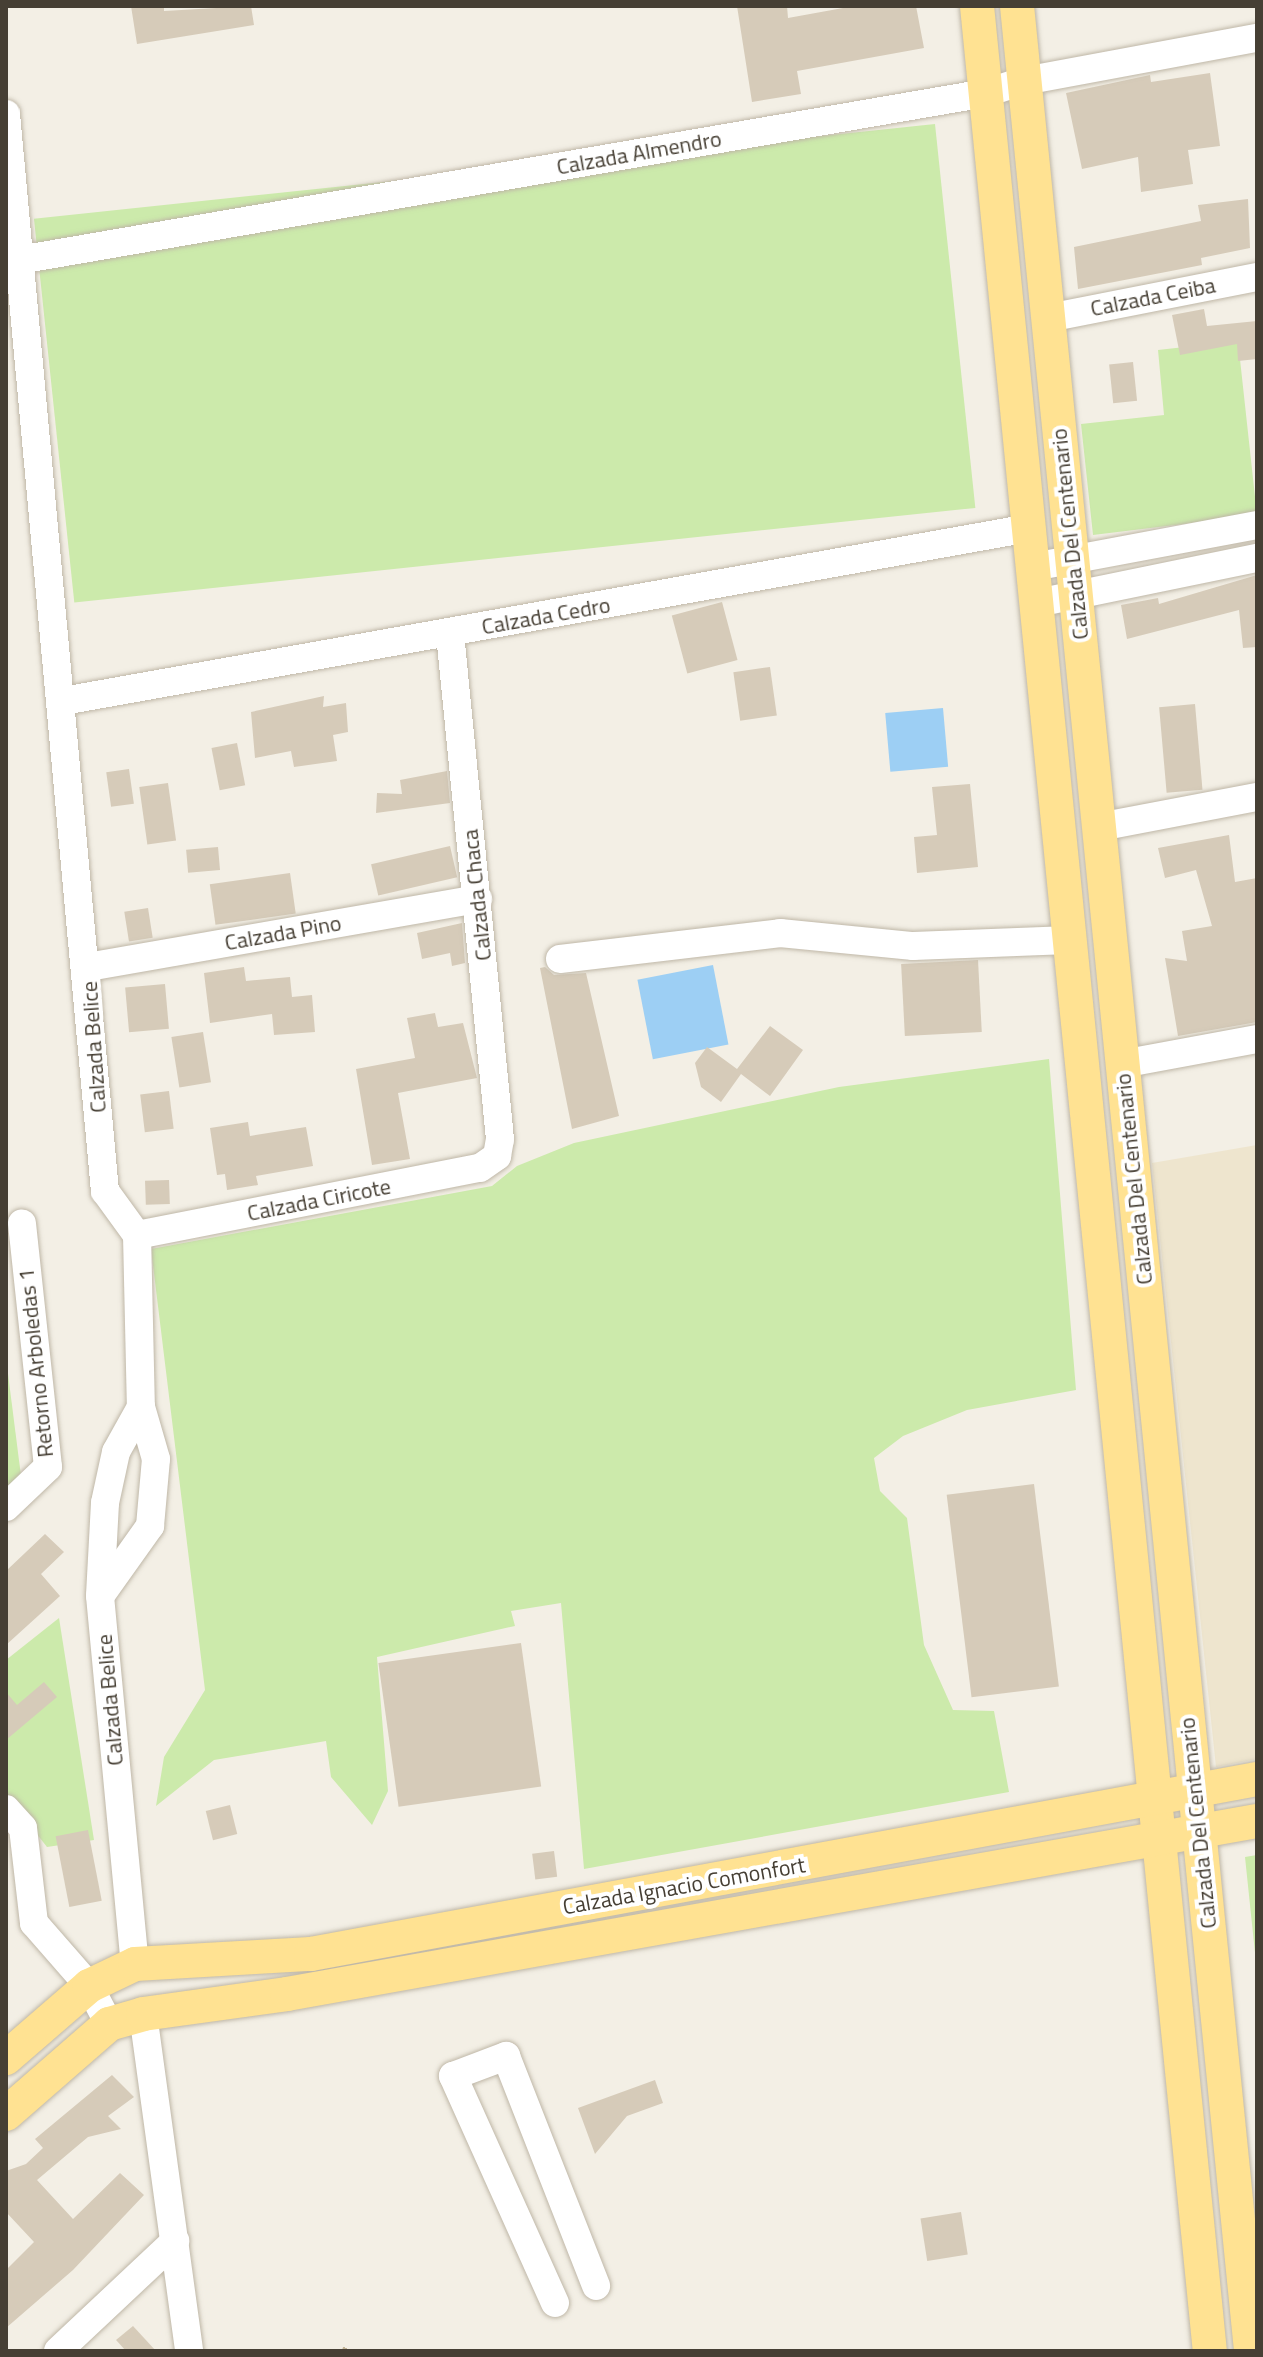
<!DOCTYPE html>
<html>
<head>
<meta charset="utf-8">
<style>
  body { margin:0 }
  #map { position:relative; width:1263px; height:2357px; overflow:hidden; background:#f3efe5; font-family:"Titillium Web",sans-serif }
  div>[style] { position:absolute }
  .education>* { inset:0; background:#eee5ce }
  .green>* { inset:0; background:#cceaab; transform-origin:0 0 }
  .water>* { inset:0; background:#9dcff4; transform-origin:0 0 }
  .building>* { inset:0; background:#d6cbb9; transform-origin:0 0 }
  .path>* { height:5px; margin-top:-2.5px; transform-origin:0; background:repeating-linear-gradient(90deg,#c2b497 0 4px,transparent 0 8px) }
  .roads { filter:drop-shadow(0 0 2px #bfb7a7) drop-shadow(0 0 2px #bfb7a7) }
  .minor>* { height:28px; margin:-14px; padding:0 14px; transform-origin:14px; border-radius:14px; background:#fff }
  .major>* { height:34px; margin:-17px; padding:0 17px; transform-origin:17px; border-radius:17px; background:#ffe292 }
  span { translate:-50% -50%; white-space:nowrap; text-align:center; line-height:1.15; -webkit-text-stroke:8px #fff; paint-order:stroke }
  .street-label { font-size:22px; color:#463f34 }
  .frame { position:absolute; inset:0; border:8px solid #463f34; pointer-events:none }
</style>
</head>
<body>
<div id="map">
  <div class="education">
    <i style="clip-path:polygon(1257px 1145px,1257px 1759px,1216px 1767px,1152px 1163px)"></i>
  </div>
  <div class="green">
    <i style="left:935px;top:124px;width:386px;height:906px;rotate:84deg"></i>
    <i style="clip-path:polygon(1238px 341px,1257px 515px,1093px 535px,1081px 424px,1164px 415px,1158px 350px)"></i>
    <i style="clip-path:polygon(1049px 1059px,1076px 1390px,967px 1410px,903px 1436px,874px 1458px,880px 1491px,907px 1518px,924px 1645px,953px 1710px,994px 1711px,1009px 1792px,584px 1869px,561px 1603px,511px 1611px,515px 1626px,377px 1657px,388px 1791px,372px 1825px,331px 1777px,326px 1741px,214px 1760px,156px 1806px,164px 1757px,205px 1690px,151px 1249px,492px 1186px,517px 1166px,574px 1143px,839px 1087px)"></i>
    <i style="clip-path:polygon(6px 1358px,21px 1476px,6px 1489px)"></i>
    <i style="clip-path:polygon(59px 1618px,94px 1840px,47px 1847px,6px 1795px,6px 1660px)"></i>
    <i style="clip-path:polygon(1257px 1855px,1257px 1972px,1245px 1857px)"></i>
  </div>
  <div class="water">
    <i style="left:943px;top:708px;width:59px;height:58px;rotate:85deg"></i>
    <i style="left:713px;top:965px;width:81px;height:77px;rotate:79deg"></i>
  </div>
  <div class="building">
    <i style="clip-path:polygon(131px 6px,164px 6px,164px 11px,251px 6px,254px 25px,137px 44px)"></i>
    <i style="clip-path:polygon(737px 6px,787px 6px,788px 18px,854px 6px,916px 6px,924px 48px,797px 71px,801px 94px,752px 102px)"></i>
    <i style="clip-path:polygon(1210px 73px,1220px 146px,1188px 150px,1193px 184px,1141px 192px,1138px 157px,1082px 169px,1066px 93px,1150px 75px,1151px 82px)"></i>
    <i style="clip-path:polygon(1248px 199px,1250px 248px,1201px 258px,1202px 265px,1078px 289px,1074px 247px,1201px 221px,1198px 205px)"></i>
    <i style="clip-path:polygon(1204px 309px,1207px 326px,1257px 321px,1257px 359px,1238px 361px,1237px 344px,1180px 355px,1172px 315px)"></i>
    <i style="left:1133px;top:362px;width:39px;height:24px;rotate:84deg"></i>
    <i style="clip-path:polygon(1257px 575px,1257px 647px,1243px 648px,1239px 610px,1127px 639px,1121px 605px,1158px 598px,1159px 604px)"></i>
    <i style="left:722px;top:602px;width:60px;height:52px;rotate:75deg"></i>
    <i style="left:770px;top:667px;width:49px;height:37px;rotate:82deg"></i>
    <i style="clip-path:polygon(324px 696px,323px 707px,346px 703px,348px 732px,333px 735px,337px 761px,294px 767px,291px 751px,255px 758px,251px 712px)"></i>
    <i style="left:1195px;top:704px;width:86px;height:36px;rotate:85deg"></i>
    <i style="left:237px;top:743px;width:43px;height:26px;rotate:79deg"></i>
    <i style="left:129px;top:769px;width:35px;height:23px;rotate:82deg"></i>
    <i style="clip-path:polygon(447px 771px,450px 803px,376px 813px,377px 793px,402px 794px,400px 780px)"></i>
    <i style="left:168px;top:783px;width:58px;height:29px;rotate:82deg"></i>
    <i style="clip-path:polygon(970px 784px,978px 867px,917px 873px,914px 837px,937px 835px,932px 787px)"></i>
    <i style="clip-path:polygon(1229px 835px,1235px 882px,1257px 878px,1257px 1022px,1178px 1036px,1165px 958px,1187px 961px,1182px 931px,1212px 926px,1196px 870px,1165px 878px,1158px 848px)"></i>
    <i style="left:450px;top:846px;width:32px;height:81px;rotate:77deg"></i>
    <i style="left:218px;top:847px;width:23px;height:32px;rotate:85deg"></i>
    <i style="left:290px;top:873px;width:41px;height:81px;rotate:82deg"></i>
    <i style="left:148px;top:908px;width:30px;height:24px;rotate:81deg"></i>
    <i style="clip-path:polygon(462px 923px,465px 963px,452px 966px,450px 953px,422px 959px,417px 933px)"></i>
    <i style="left:978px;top:960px;width:72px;height:77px;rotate:87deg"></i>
    <i style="clip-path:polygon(244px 967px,246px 981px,290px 977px,292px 997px,312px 995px,315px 1032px,274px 1035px,272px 1014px,210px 1023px,204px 973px)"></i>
    <i style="clip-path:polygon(545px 967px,554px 975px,586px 973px,619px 1116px,572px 1129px,540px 968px)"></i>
    <i style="left:165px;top:984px;width:45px;height:40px;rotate:85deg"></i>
    <i style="clip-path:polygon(435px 1013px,438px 1027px,463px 1023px,477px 1078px,398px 1093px,410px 1159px,372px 1165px,356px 1069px,415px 1058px,407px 1018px)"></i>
    <i style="clip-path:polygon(770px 1026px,803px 1050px,770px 1096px,741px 1074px,721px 1102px,701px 1087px,695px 1063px,707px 1047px,737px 1069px)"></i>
    <i style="left:203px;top:1032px;width:51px;height:32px;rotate:81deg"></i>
    <i style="left:169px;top:1091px;width:38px;height:29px;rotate:83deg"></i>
    <i style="clip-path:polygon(248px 1122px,250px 1136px,306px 1127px,313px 1166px,256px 1176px,258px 1185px,227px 1190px,225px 1174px,217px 1175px,210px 1128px)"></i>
    <i style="left:169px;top:1180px;width:24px;height:24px;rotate:88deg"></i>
    <i style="left:1034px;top:1484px;width:204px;height:88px;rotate:83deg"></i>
    <i style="clip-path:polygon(45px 1534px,64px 1552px,41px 1574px,60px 1596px,6px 1645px,6px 1571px)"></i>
    <i style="left:521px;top:1643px;width:145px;height:144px;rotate:82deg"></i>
    <i style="clip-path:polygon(44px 1682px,57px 1697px,6px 1740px,6px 1692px,17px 1705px)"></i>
    <i style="left:230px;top:1805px;width:30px;height:25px;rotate:76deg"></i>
    <i style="left:88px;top:1830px;width:72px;height:33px;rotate:79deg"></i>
    <i style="left:554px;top:1851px;width:26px;height:22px;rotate:83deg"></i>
    <i style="clip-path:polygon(112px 2075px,134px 2097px,108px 2116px,121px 2129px,88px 2137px,37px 2180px,73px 2219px,120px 2173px,144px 2195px,73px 2270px,6px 2328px,6px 2270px,34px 2242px,6px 2212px,6px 2171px,26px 2164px,43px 2148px,35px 2139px)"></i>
    <i style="clip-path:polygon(655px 2080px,663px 2103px,627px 2116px,595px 2154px,578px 2108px)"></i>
    <i style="left:961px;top:2212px;width:43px;height:41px;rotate:81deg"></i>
    <i style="clip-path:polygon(133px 2326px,156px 2351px,126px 2351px,116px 2340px)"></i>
  </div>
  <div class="path">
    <i style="left:344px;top:2351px;width:5px;rotate:-68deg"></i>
  </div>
  <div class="roads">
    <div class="minor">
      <i style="left:6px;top:114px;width:1082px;rotate:84.75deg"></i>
      <i style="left:105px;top:1191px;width:54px;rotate:54deg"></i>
      <i style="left:137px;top:1235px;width:172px;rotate:88.7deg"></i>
      <i style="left:141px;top:1407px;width:51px;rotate:119.1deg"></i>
      <i style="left:116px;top:1452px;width:52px;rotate:102.2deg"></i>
      <i style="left:105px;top:1503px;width:93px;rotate:93.1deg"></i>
      <i style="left:100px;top:1596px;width:370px;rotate:84.6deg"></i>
      <i style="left:19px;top:260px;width:981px;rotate:-9.8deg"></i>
      <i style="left:986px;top:93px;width:40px;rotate:-18deg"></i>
      <i style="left:1024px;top:81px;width:237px;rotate:-10.5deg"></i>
      <i style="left:1048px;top:318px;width:213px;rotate:-11.1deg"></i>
      <i style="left:1033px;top:567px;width:228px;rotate:-10.6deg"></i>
      <i style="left:1037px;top:603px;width:225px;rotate:-11.6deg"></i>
      <i style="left:63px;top:701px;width:981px;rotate:-10.15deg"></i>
      <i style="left:1099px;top:827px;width:161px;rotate:-10.8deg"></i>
      <i style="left:560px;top:959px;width:222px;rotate:-6.7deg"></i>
      <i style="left:780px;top:933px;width:134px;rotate:5.6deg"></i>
      <i style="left:913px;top:946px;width:157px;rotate:-2.2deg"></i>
      <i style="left:88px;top:967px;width:396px;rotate:-9.9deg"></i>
      <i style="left:1122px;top:1064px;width:137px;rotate:-10.5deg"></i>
      <i style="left:137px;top:1235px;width:349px;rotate:-11.1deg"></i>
      <i style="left:480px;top:1168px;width:21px;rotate:-35deg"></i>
      <i style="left:497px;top:1156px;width:17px;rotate:-80deg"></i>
      <i style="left:500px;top:1139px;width:507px;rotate:-95.65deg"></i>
      <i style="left:6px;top:1507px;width:58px;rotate:-43.6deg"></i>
      <i style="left:48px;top:1467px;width:245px;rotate:-96.1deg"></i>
      <i style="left:101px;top:1595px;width:85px;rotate:-54.6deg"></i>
      <i style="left:150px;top:1526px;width:67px;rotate:-84.9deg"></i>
      <i style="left:156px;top:1459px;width:54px;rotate:-106.1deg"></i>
      <i style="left:6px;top:1809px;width:25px;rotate:48deg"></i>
      <i style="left:23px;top:1828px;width:96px;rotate:83.4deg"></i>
      <i style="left:34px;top:1923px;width:84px;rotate:48.9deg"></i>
      <i style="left:89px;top:1986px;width:43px;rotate:62.2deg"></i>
      <i style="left:143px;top:2014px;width:340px;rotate:82.2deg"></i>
      <i style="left:555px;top:2303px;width:249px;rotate:-114.2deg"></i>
      <i style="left:453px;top:2076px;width:57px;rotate:-20.7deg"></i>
      <i style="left:506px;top:2056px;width:247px;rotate:68.6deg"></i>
      <i style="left:58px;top:2351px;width:161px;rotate:-43.2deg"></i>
    </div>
    <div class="major">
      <i style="left:977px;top:6px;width:2357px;rotate:84.33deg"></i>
      <i style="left:1017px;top:6px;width:2357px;rotate:84.3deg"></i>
      <i style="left:6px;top:2058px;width:110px;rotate:-40.9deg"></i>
      <i style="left:89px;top:1986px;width:51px;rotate:-25.6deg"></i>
      <i style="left:135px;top:1964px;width:176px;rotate:-3.3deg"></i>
      <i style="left:311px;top:1954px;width:962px;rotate:-10.48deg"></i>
      <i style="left:6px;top:2114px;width:137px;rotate:-41.1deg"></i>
      <i style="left:109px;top:2024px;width:35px;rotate:-16deg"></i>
      <i style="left:143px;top:2014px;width:145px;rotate:-7.9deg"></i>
      <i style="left:287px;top:1994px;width:985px;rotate:-10.11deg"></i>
    </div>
  </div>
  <div class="street-label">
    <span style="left:639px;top:153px;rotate:-10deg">Calzada Almendro</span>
    <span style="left:1153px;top:297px;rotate:-11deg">Calzada Ceiba</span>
    <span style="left:1070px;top:534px;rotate:-96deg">Calzada Del Centenario</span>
    <span style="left:546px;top:616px;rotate:-10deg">Calzada Cedro</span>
    <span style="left:477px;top:895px;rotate:-96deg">Calzada Chaca</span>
    <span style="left:283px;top:933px;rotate:-10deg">Calzada Pino</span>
    <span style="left:94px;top:1047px;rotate:-94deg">Calzada Belice</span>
    <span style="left:1134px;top:1179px;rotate:-96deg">Calzada Del Centenario</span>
    <span style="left:319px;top:1200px;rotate:-11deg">Calzada Ciricote</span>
    <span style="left:36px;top:1363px;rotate:-96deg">Retorno Arboledas 1</span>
    <span style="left:110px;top:1700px;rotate:-95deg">Calzada Belice</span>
    <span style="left:1198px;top:1823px;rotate:-96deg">Calzada Del Centenario</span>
    <span style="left:684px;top:1886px;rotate:-10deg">Calzada Ignacio Comonfort</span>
  </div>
  <div class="frame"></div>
</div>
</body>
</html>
